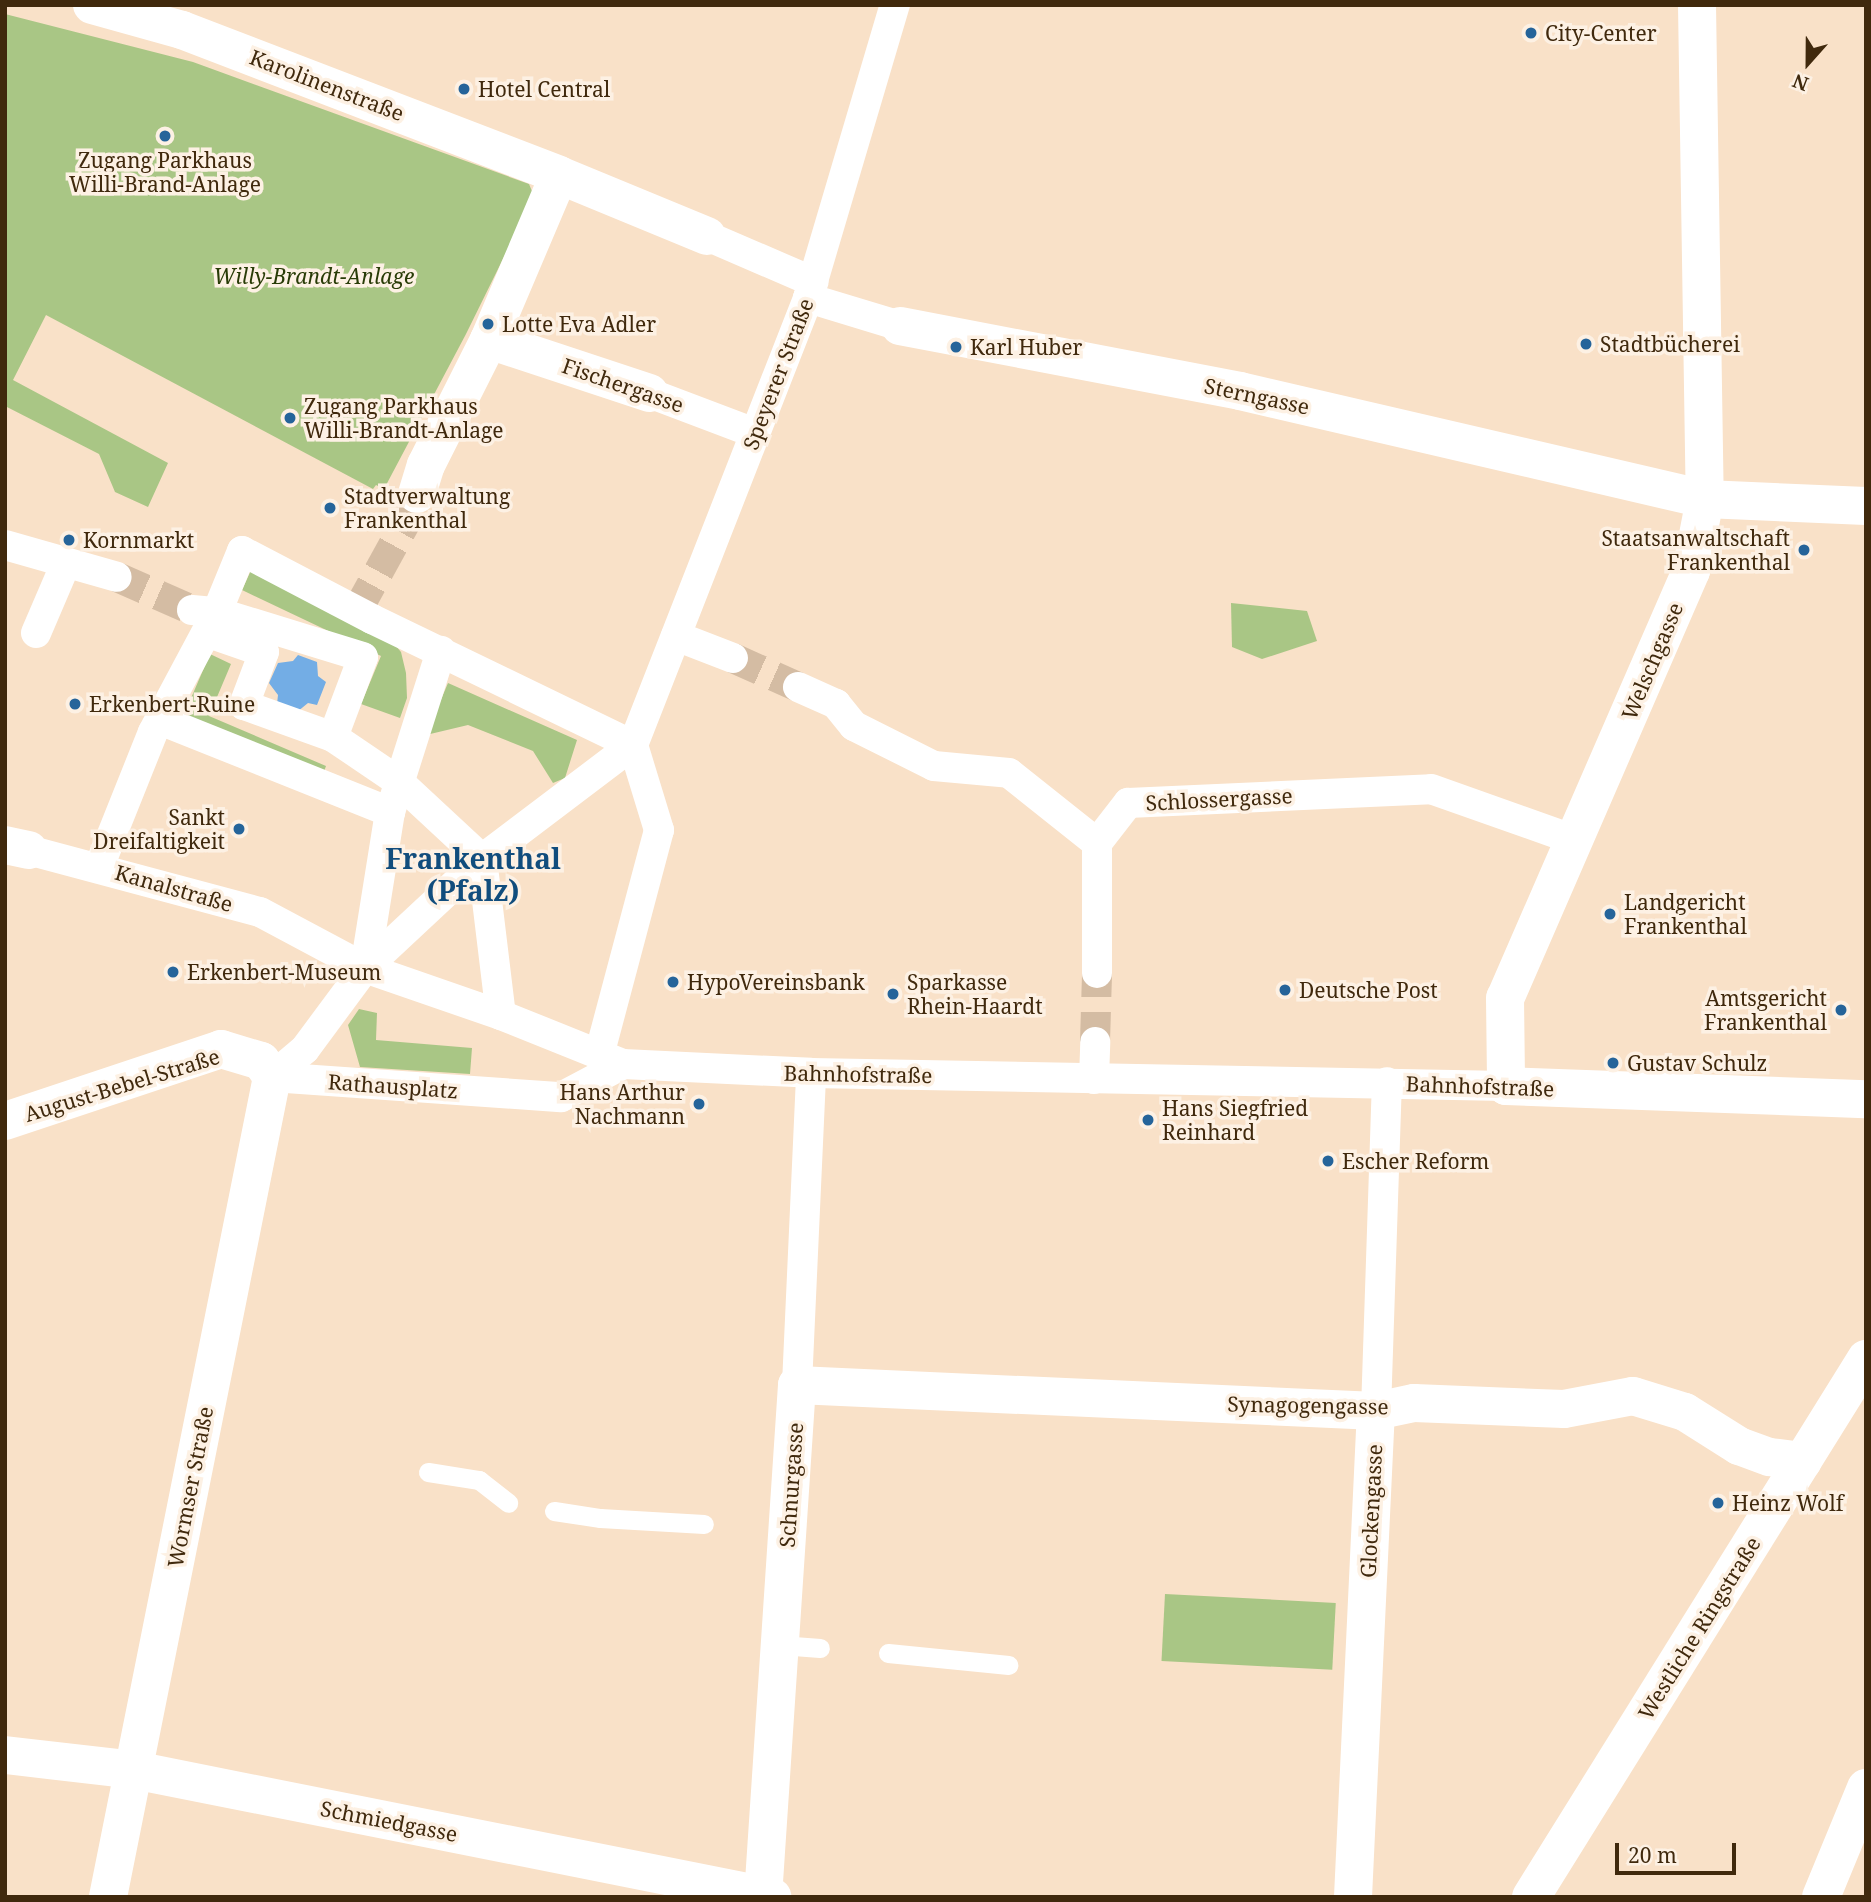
<!DOCTYPE html>
<html>
<head>
<meta charset="utf-8">
<style>
  body { margin:0 }
  #map { position:relative; width:1871px; height:1902px; overflow:hidden; background:#f9e1c8; font-family:"Noto Serif",serif }
  div>[style] { position:absolute }
  .green>* { inset:0; background:#a9c685; transform-origin:0 0 }
  .water>* { inset:0; background:#73ade5 }
  .pedestrian-tunnel>* { height:30px; margin-top:-15px; transform-origin:0; background:repeating-linear-gradient(90deg,#d4bca3 0 30px,transparent 0 45px) }
  .service>* { height:19px; margin:-9.5px; padding:0 9.5px; transform-origin:9.5px; border-radius:9.5px; background:#fff }
  .pedestrian>* { height:30px; margin:-15px; padding:0 15px; transform-origin:15px; border-radius:15px; background:#fff }
  .minor>* { height:38px; margin:-19px; padding:0 19px; transform-origin:19px; border-radius:19px; background:#fff }
  .tertiary>* { height:38px; margin:-19px; padding:0 19px; transform-origin:19px; border-radius:19px; background:#fff }
  .dots>* { width:19px; height:19px; translate:-50% -50%; box-sizing:border-box; border:4px solid #fdf1e4; border-radius:50% }
  span { translate:-50% -50%; white-space:nowrap; text-align:center; line-height:1.15; -webkit-text-stroke:7px #fdf1e4; paint-order:stroke }
  .poi-label { font-size:21px; color:#40290d }
  .left { translate:0 -50%; text-align:left }
  .right { translate:-100% -50%; text-align:right }
  .street-label { font-size:21px; color:#40290d }
  .park-label { font-size:21px; color:#293c07; font-style:italic }
  .district-label { font-size:28px; color:#114d7d; font-weight:700 }
  .frame { position:absolute; inset:0; border:7px solid #40290d; pointer-events:none }
  .north { position:absolute; left:1773px; top:28px; width:70px; height:70px; -webkit-text-stroke:5px #fdf1e4; paint-order:stroke; rotate:201deg; font-size:19px; font-weight:700; line-height:28px; text-align:center; color:#40290d }
  .north::after { content:''; display:block; margin:auto; width:24px; height:32px; background:#40290d; clip-path:polygon(50% 0,100% 100%,50% 72%,0 100%) }
  .scale { position:absolute; left:1615px; top:1843px; width:121px; height:32px; box-sizing:border-box; border:4px solid #40290d; border-top:0; padding-left:9px; font-size:21px; line-height:24px; white-space:nowrap; color:#40290d; -webkit-text-stroke:5px #fdf1e4; paint-order:stroke }
</style>
</head>
<body>
<div id="map">
  <div class="green">
    <i style="clip-path:polygon(5px 14px,193px 62px,529px 184px,534px 196px,466px 334px,384px 489px,376px 485px,373px 489px,46px 315px,13px 380px,168px 463px,148px 507px,115px 492px,99px 454px,5px 406px)"></i>
    <i style="clip-path:polygon(252px 568px,385px 633px,401px 652px,406px 673px,407px 698px,400px 718px,361px 704px,381px 656px,242px 590px)"></i>
    <i style="clip-path:polygon(1231px 603px,1307px 611px,1317px 641px,1262px 659px,1232px 647px)"></i>
    <i style="clip-path:polygon(210px 654px,231px 664px,209px 716px,326px 766px,321px 780px,182px 719px)"></i>
    <i style="clip-path:polygon(448px 683px,577px 740px,565px 778px,553px 783px,533px 751px,468px 725px,426px 735px)"></i>
    <i style="clip-path:polygon(359px 1009px,377px 1013px,376px 1040px,472px 1048px,470px 1074px,360px 1067px,348px 1025px)"></i>
    <i style="left:1165px;top:1594px;width:171px;height:67px;rotate:3deg"></i>
  </div>
  <div class="water">
    <i style="clip-path:polygon(298px 655px,317px 662px,318px 676px,326px 682px,317px 705px,308px 703px,297px 712px,277px 704px,278px 695px,269px 683px,278px 663px,293px 661px)"></i>
  </div>
  <div class="pedestrian-tunnel">
    <i style="left:117px;top:577px;width:82px;rotate:23.7deg"></i>
    <i style="left:357px;top:611px;width:114px;rotate:-61.2deg"></i>
    <i style="left:733px;top:658px;width:71px;rotate:24deg"></i>
    <i style="left:1095px;top:1042px;width:69px;rotate:-88.3deg"></i>
  </div>
  <div class="service">
    <i style="left:428px;top:1472px;width:52px;rotate:8.9deg"></i>
    <i style="left:479px;top:1480px;width:37px;rotate:38deg"></i>
    <i style="left:554px;top:1511px;width:47px;rotate:8.7deg"></i>
    <i style="left:600px;top:1518px;width:104px;rotate:3.3deg"></i>
    <i style="left:780px;top:1645px;width:40px;rotate:4.3deg"></i>
    <i style="left:888px;top:1653px;width:121px;rotate:5.7deg"></i>
  </div>
  <div class="pedestrian">
    <i style="left:707px;top:236px;width:116px;rotate:23.3deg"></i>
    <i style="left:808px;top:298px;width:96px;rotate:16.9deg"></i>
    <i style="left:649px;top:393px;width:113px;rotate:20.7deg"></i>
    <i style="left:5px;top:545px;width:116px;rotate:15.9deg"></i>
    <i style="left:192px;top:610px;width:25px;rotate:5deg"></i>
    <i style="left:217px;top:612px;width:22px;rotate:111deg"></i>
    <i style="left:209px;top:633px;width:58px;rotate:19.1deg"></i>
    <i style="left:264px;top:652px;width:57px;rotate:110.7deg"></i>
    <i style="left:244px;top:705px;width:95px;rotate:19.8deg"></i>
    <i style="left:333px;top:737px;width:85px;rotate:-69.4deg"></i>
    <i style="left:363px;top:657px;width:153px;rotate:-162.9deg"></i>
    <i style="left:36px;top:633px;width:76px;rotate:-66.8deg"></i>
    <i style="left:676px;top:636px;width:61px;rotate:21.1deg"></i>
    <i style="left:798px;top:687px;width:42px;rotate:24.1deg"></i>
    <i style="left:836px;top:704px;width:28px;rotate:51deg"></i>
    <i style="left:854px;top:726px;width:89px;rotate:26.6deg"></i>
    <i style="left:934px;top:766px;width:75px;rotate:5.3deg"></i>
    <i style="left:1009px;top:773px;width:112px;rotate:38.5deg"></i>
    <i style="left:1097px;top:843px;width:51px;rotate:-52.2deg"></i>
    <i style="left:1128px;top:803px;width:303px;rotate:-2.6deg"></i>
    <i style="left:1431px;top:789px;width:153px;rotate:19.5deg"></i>
    <i style="left:160px;top:720px;width:248px;rotate:21.8deg"></i>
    <i style="left:333px;top:737px;width:78px;rotate:34.1deg"></i>
    <i style="left:398px;top:781px;width:115px;rotate:42.9deg"></i>
    <i style="left:482px;top:859px;width:157px;rotate:83.1deg"></i>
    <i style="left:28px;top:850px;width:240px;rotate:15deg"></i>
    <i style="left:260px;top:912px;width:119px;rotate:28.1deg"></i>
    <i style="left:365px;top:968px;width:144px;rotate:19.1deg"></i>
    <i style="left:501px;top:1015px;width:131px;rotate:21.9deg"></i>
    <i style="left:623px;top:1064px;width:188px;rotate:2.7deg"></i>
    <i style="left:811px;top:1073px;width:695px;rotate:1.07deg"></i>
    <i style="left:99px;top:867px;width:145px;rotate:-68.2deg"></i>
    <i style="left:153px;top:732px;width:136px;rotate:-61.9deg"></i>
    <i style="left:217px;top:612px;width:66px;rotate:-67.7deg"></i>
    <i style="left:242px;top:551px;width:147px;rotate:27.6deg"></i>
    <i style="left:372px;top:619px;width:290px;rotate:25.8deg"></i>
    <i style="left:633px;top:745px;width:89px;rotate:73deg"></i>
    <i style="left:659px;top:830px;width:233px;rotate:104.9deg"></i>
    <i style="left:365px;top:968px;width:158px;rotate:-80.9deg"></i>
    <i style="left:390px;top:812px;width:169px;rotate:-72.4deg"></i>
    <i style="left:1097px;top:973px;width:130px;rotate:-90deg"></i>
    <i style="left:272px;top:1077px;width:43px;rotate:-40.3deg"></i>
    <i style="left:305px;top:1049px;width:101px;rotate:-53.5deg"></i>
    <i style="left:365px;top:968px;width:160px;rotate:-43deg"></i>
    <i style="left:482px;top:859px;width:189px;rotate:-37.1deg"></i>
    <i style="left:633px;top:745px;width:480px;rotate:-68.6deg"></i>
    <i style="left:808px;top:298px;width:306px;rotate:-73.5deg"></i>
    <i style="left:272px;top:1077px;width:290px;rotate:4deg"></i>
    <i style="left:561px;top:1097px;width:70px;rotate:-28deg"></i>
    <i style="left:1094px;top:1079px;width:37px;rotate:-88deg"></i>
    <i style="left:797px;top:1385px;width:312px;rotate:-87.4deg"></i>
    <i style="left:1376px;top:1411px;width:329px;rotate:-88.1deg"></i>
  </div>
  <div class="minor">
    <i style="left:92px;top:5px;width:93px;rotate:15.5deg"></i>
    <i style="left:182px;top:30px;width:404px;rotate:21deg"></i>
    <i style="left:559px;top:175px;width:160px;rotate:22.4deg"></i>
    <i style="left:1697px;top:5px;width:494px;rotate:89.1deg"></i>
    <i style="left:1705px;top:499px;width:73px;rotate:101deg"></i>
    <i style="left:1691px;top:571px;width:466px;rotate:113.5deg"></i>
    <i style="left:1505px;top:998px;width:88px;rotate:89.3deg"></i>
    <i style="left:1506px;top:1086px;width:360px;rotate:2.1deg"></i>
    <i style="left:900px;top:326px;width:346px;rotate:10.8deg"></i>
    <i style="left:1240px;top:391px;width:477px;rotate:13.1deg"></i>
    <i style="left:1705px;top:499px;width:161px;rotate:2.5deg"></i>
    <i style="left:489px;top:340px;width:169px;rotate:18.3deg"></i>
    <i style="left:417px;top:494px;width:30px;rotate:-73deg"></i>
    <i style="left:426px;top:465px;width:140px;rotate:-63.3deg"></i>
    <i style="left:489px;top:340px;width:179px;rotate:-67deg"></i>
    <i style="left:5px;top:845px;width:24px;rotate:12deg"></i>
    <i style="left:5px;top:1121px;width:228px;rotate:-18.4deg"></i>
    <i style="left:221px;top:1049px;width:42px;rotate:16.7deg"></i>
    <i style="left:261px;top:1061px;width:19px;rotate:55deg"></i>
    <i style="left:272px;top:1077px;width:836px;rotate:101.31deg"></i>
    <i style="left:5px;top:1755px;width:130px;rotate:6.6deg"></i>
    <i style="left:134px;top:1770px;width:651px;rotate:11.26deg"></i>
    <i style="left:763px;top:1897px;width:513px;rotate:-86.2deg"></i>
    <i style="left:797px;top:1385px;width:580px;rotate:2.57deg"></i>
    <i style="left:1376px;top:1411px;width:39px;rotate:-12deg"></i>
    <i style="left:1414px;top:1403px;width:150px;rotate:2.3deg"></i>
    <i style="left:1564px;top:1409px;width:70px;rotate:-10.7deg"></i>
    <i style="left:1633px;top:1396px;width:54px;rotate:17.1deg"></i>
    <i style="left:1685px;top:1412px;width:64px;rotate:32.2deg"></i>
    <i style="left:1739px;top:1446px;width:33px;rotate:20deg"></i>
    <i style="left:1770px;top:1457px;width:33px;rotate:7deg"></i>
    <i style="left:1353px;top:1897px;width:487px;rotate:-87.3deg"></i>
    <i style="left:1531px;top:1897px;width:634px;rotate:-58.09deg"></i>
  </div>
  <div class="tertiary">
    <i style="left:1821px;top:1897px;width:118px;rotate:-67.6deg"></i>
  </div>
  <div class="dots">
    <i style="left:1531px;top:33px;background:#25649a"></i>
    <i style="left:464px;top:89px;background:#25649a"></i>
    <i style="left:165px;top:136px;background:#25649a"></i>
    <i style="left:488px;top:324px;background:#25649a"></i>
    <i style="left:1586px;top:344px;background:#25649a"></i>
    <i style="left:956px;top:347px;background:#25649a"></i>
    <i style="left:290px;top:418px;background:#25649a"></i>
    <i style="left:330px;top:508px;background:#25649a"></i>
    <i style="left:69px;top:540px;background:#25649a"></i>
    <i style="left:1804px;top:550px;background:#25649a"></i>
    <i style="left:75px;top:704px;background:#25649a"></i>
    <i style="left:239px;top:829px;background:#25649a"></i>
    <i style="left:1610px;top:914px;background:#25649a"></i>
    <i style="left:173px;top:972px;background:#25649a"></i>
    <i style="left:673px;top:982px;background:#25649a"></i>
    <i style="left:1285px;top:990px;background:#25649a"></i>
    <i style="left:893px;top:994px;background:#25649a"></i>
    <i style="left:1841px;top:1010px;background:#25649a"></i>
    <i style="left:1613px;top:1063px;background:#25649a"></i>
    <i style="left:699px;top:1104px;background:#25649a"></i>
    <i style="left:1148px;top:1120px;background:#25649a"></i>
    <i style="left:1328px;top:1161px;background:#25649a"></i>
    <i style="left:1718px;top:1503px;background:#25649a"></i>
  </div>
  <div class="poi-label">
    <span class="left" style="left:1545px;top:33px">City-Center</span>
    <span class="left" style="left:478px;top:89px">Hotel Central</span>
    <span style="left:165px;top:172px">Zugang Parkhaus<br>Willi-Brand-Anlage</span>
    <span class="left" style="left:502px;top:324px">Lotte Eva Adler</span>
    <span class="left" style="left:1600px;top:344px">Stadtbücherei</span>
    <span class="left" style="left:970px;top:347px">Karl Huber</span>
    <span class="left" style="left:304px;top:418px">Zugang Parkhaus<br>Willi-Brandt-Anlage</span>
    <span class="left" style="left:344px;top:508px">Stadtverwaltung<br>Frankenthal</span>
    <span class="right" style="left:1790px;top:550px">Staatsanwaltschaft<br>Frankenthal</span>
    <span class="left" style="left:83px;top:540px">Kornmarkt</span>
    <span class="left" style="left:89px;top:704px">Erkenbert-Ruine</span>
    <span class="right" style="left:225px;top:829px">Sankt<br>Dreifaltigkeit</span>
    <span class="left" style="left:1624px;top:914px">Landgericht<br>Frankenthal</span>
    <span class="left" style="left:187px;top:972px">Erkenbert-Museum</span>
    <span class="left" style="left:687px;top:982px">HypoVereinsbank</span>
    <span class="left" style="left:907px;top:994px">Sparkasse<br>Rhein-Haardt</span>
    <span class="left" style="left:1299px;top:990px">Deutsche Post</span>
    <span class="right" style="left:1827px;top:1010px">Amtsgericht<br>Frankenthal</span>
    <span class="left" style="left:1627px;top:1063px">Gustav Schulz</span>
    <span class="right" style="left:685px;top:1104px">Hans Arthur<br>Nachmann</span>
    <span class="left" style="left:1162px;top:1120px">Hans Siegfried<br>Reinhard</span>
    <span class="left" style="left:1342px;top:1161px">Escher Reform</span>
    <span class="left" style="left:1732px;top:1503px">Heinz Wolf</span>
  </div>
  <div class="street-label">
    <span style="left:327px;top:85px;rotate:21deg">Karolinenstraße</span>
    <span style="left:778px;top:374px;rotate:-69deg">Speyerer Straße</span>
    <span style="left:623px;top:385px;rotate:19deg">Fischergasse</span>
    <span style="left:1257px;top:396px;rotate:12deg">Sterngasse</span>
    <span style="left:1652px;top:661px;rotate:-67deg">Welschgasse</span>
    <span style="left:1219px;top:799px;rotate:-3deg">Schlossergasse</span>
    <span style="left:174px;top:888px;rotate:16deg">Kanalstraße</span>
    <span style="left:858px;top:1074px;rotate:1deg">Bahnhofstraße</span>
    <span style="left:122px;top:1085px;rotate:-17deg">August-Bebel-Straße</span>
    <span style="left:393px;top:1086px;rotate:4deg">Rathausplatz</span>
    <span style="left:1480px;top:1086px;rotate:2deg">Bahnhofstraße</span>
    <span style="left:1308px;top:1405px;rotate:1deg">Synagogengasse</span>
    <span style="left:791px;top:1485px;rotate:-86deg">Schnurgasse</span>
    <span style="left:190px;top:1487px;rotate:-79deg">Wormser Straße</span>
    <span style="left:1371px;top:1511px;rotate:-87deg">Glockengasse</span>
    <span style="left:1699px;top:1628px;rotate:-58deg">Westliche Ringstraße</span>
    <span style="left:389px;top:1821px;rotate:11deg">Schmiedgasse</span>
  </div>
  <div class="park-label">
    <span style="left:314px;top:276px">Willy-Brandt-Anlage</span>
  </div>
  <div class="district-label">
    <span style="left:473px;top:874px">Frankenthal<br>(Pfalz)</span>
  </div>
  <div class="frame"></div>
  <div class="north">N</div>
  <div class="scale">20 m</div>
</div>
</body>
</html>
